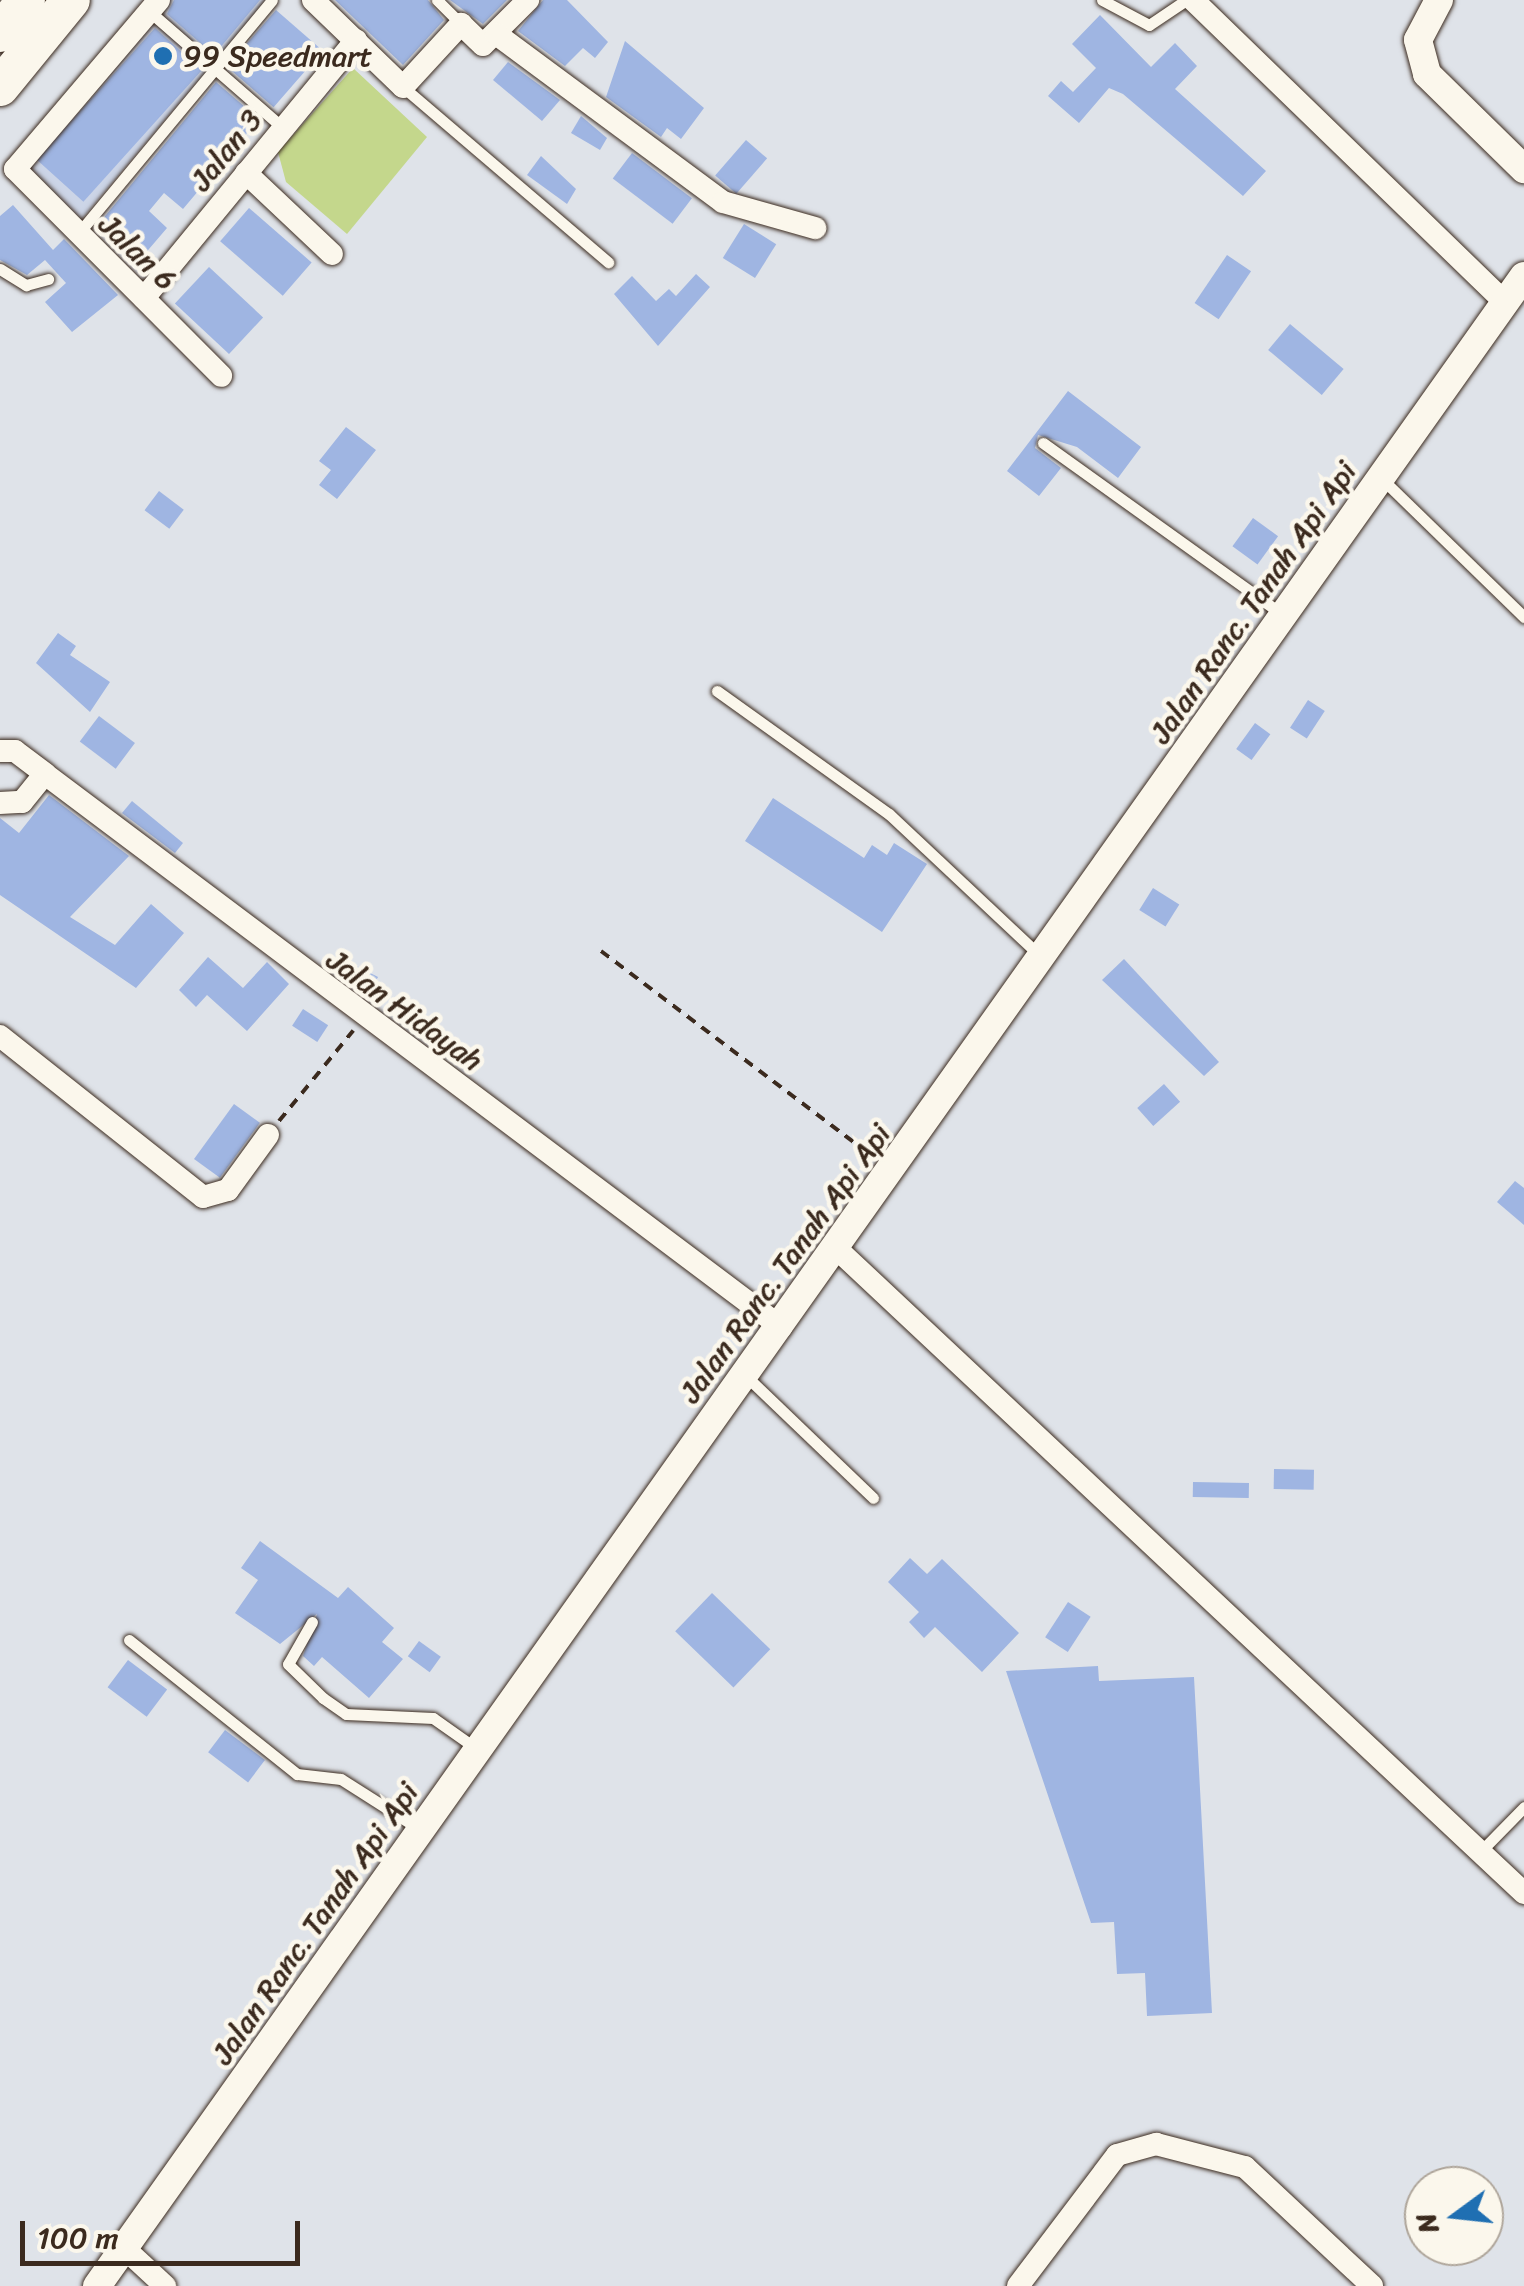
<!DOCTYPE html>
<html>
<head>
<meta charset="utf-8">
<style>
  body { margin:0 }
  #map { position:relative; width:1524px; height:2286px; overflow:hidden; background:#dfe3e9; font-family:Sriracha,sans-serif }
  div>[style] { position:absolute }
  .built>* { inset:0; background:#ccd5e7 }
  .green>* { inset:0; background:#c4d78c }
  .building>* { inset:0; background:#9fb5e2; transform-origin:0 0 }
  .path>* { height:4px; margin-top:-2px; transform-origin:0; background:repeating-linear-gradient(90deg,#3b2a1e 0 10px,transparent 0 18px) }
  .roads { filter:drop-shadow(0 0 2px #3b2a1e) drop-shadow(0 0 2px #3b2a1e) }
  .service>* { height:11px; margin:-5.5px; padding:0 5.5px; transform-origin:5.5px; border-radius:5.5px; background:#fbf7ec }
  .minor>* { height:22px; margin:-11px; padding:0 11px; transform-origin:11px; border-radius:11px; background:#fbf7ec }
  .tertiary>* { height:28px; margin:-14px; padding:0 14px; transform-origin:14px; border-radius:14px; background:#fbf7ec }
  .trunk>* { height:38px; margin:-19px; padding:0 19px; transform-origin:19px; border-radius:19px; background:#fbf7ec }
  .dots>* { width:28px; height:28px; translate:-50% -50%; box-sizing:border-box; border:5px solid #fbf7ec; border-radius:50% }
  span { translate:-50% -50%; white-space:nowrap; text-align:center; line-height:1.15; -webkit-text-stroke:9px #fbf7ec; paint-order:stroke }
  .poi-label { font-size:30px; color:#3b2a1e }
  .left { translate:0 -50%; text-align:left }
  .street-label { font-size:30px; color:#3b2a1e }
  .north { position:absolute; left:1404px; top:2166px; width:100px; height:100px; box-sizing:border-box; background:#fbf7ec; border:2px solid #aea59a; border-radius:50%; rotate:255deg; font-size:28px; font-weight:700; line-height:40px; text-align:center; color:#3b2a1e }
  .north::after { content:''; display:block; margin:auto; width:35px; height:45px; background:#1f6fb2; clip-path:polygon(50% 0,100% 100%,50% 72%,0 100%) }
  .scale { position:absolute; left:20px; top:2221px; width:280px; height:45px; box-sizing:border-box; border:5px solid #3b2a1e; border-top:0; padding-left:12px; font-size:30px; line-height:35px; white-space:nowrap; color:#3b2a1e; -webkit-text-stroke:8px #fbf7ec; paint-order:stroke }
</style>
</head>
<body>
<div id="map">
  <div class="built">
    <i style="clip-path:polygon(168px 0,266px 0,80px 221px,24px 166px)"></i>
  </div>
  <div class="green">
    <i style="clip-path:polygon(353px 68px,427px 137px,347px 234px,286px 182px,278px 152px)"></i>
  </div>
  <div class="building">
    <i style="clip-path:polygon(174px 0,260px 0,214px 55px,167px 14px)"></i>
    <i style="clip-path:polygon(335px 0,428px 0,444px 20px,403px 65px)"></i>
    <i style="clip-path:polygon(450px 0,507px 0,483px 24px)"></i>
    <i style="clip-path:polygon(543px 0,567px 0,608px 42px,595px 58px,583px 48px,565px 66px,518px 31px)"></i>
    <i style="left:276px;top:10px;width:62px;height:75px;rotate:41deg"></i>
    <i style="clip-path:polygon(1100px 15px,1151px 67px,1175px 43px,1197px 66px,1175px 89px,1266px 171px,1243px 196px,1123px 94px,1109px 88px,1079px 123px,1048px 96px,1061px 81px,1073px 92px,1096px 68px,1072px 44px)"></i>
    <i style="left:155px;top:28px;width:63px;height:177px;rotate:42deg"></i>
    <i style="clip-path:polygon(625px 41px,704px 108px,681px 139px,667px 128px,661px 137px,606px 97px)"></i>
    <i style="clip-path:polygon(508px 62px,560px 100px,542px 121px,493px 80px)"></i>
    <i style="clip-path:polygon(216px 82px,259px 119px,183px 209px,164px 193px,149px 211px,167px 228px,143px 256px,101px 221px)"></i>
    <i style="clip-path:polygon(581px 116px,607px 138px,600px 150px,571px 133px)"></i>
    <i style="left:746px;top:140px;width:28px;height:47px;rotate:41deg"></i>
    <i style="left:632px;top:153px;width:75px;height:32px;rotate:37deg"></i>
    <i style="clip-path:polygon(541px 156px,576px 189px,567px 204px,527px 175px)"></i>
    <i style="clip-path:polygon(13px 205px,53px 250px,64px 239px,118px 295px,72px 332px,45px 302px,66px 283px,45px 260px,27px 275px,0 260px,0 216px)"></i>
    <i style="left:249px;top:208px;width:83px;height:44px;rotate:41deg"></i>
    <i style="left:744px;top:224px;width:38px;height:40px;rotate:32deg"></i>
    <i style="left:1227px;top:255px;width:29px;height:58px;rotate:34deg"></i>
    <i style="left:209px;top:267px;width:74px;height:50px;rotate:43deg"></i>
    <i style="clip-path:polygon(696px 274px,710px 287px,658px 346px,614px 294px,632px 276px,656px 301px,669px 289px,676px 296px)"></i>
    <i style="left:1290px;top:324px;width:70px;height:34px;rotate:40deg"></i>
    <i style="clip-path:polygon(1068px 391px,1141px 447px,1118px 478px,1077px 447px,1038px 435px,1035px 448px,1061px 468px,1039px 496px,1007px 471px)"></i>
    <i style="clip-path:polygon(346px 427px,376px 450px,337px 499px,319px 485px,331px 470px,319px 461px)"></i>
    <i style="left:159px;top:491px;width:31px;height:24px;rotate:37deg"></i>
    <i style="left:1253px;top:518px;width:31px;height:35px;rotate:36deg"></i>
    <i style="clip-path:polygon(58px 633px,76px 646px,70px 655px,110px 682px,90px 712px,36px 663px)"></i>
    <i style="left:1308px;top:700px;width:20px;height:33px;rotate:33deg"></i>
    <i style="left:99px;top:716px;width:45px;height:32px;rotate:37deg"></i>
    <i style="left:1255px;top:723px;width:19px;height:32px;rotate:36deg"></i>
    <i style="clip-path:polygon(49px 795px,129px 856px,70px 917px,115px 945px,151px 904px,184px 933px,136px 988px,0 895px,0 818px,19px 833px)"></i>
    <i style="clip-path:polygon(773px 798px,864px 858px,872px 845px,887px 855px,894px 843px,927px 864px,882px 932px,745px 841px)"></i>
    <i style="clip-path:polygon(132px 801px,183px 843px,175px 853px,122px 813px)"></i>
    <i style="left:1153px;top:888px;width:31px;height:26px;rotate:32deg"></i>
    <i style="clip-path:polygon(337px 956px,378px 977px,367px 997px,329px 968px)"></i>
    <i style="clip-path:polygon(208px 957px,243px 988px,267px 962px,289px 984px,247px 1031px,207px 995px,196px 1007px,179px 990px)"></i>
    <i style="clip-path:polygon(1124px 959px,1219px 1062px,1204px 1076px,1102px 980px)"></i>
    <i style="left:303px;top:1009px;width:30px;height:20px;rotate:33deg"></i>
    <i style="left:1164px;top:1084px;width:24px;height:36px;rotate:48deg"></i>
    <i style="left:234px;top:1104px;width:32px;height:68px;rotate:36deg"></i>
    <i style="clip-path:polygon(1515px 1181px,1524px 1188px,1524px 1225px,1497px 1202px)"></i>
    <i style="left:1274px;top:1469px;width:40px;height:20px;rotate:1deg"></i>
    <i style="left:1193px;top:1482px;width:56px;height:15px;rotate:1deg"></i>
    <i style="clip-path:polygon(260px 1541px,338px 1598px,348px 1587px,394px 1628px,382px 1642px,403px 1659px,369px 1698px,322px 1657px,314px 1666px,303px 1656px,317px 1614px,280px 1644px,235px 1613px,258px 1580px,241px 1568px)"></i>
    <i style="clip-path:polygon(910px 1558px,927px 1574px,942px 1559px,1019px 1633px,982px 1672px,935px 1627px,924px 1638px,909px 1622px,919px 1612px,888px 1582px)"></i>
    <i style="left:712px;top:1593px;width:81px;height:53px;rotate:44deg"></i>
    <i style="left:1068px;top:1602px;width:27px;height:42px;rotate:33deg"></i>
    <i style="left:419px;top:1641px;width:27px;height:19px;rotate:36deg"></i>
    <i style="left:128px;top:1660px;width:49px;height:34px;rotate:37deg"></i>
    <i style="clip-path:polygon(1098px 1666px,1099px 1681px,1194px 1677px,1212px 2013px,1147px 2016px,1145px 1973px,1117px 1974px,1114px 1922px,1091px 1923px,1006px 1671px)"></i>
    <i style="left:225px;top:1730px;width:50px;height:28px;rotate:37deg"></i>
  </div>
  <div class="path">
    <i style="left:601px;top:951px;width:340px;rotate:37.1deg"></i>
    <i style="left:279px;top:1121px;width:117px;rotate:-50.6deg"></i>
  </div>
  <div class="roads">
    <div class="service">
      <i style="left:437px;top:0;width:34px;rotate:45deg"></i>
      <i style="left:1102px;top:0;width:53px;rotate:28deg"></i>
      <i style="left:1149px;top:25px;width:45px;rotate:-34deg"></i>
      <i style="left:149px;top:11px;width:178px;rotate:41.1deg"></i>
      <i style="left:403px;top:87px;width:270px;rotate:40.5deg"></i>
      <i style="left:77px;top:235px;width:305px;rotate:-50.3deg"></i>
      <i style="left:0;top:269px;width:31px;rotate:32deg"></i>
      <i style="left:26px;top:285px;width:23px;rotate:-15deg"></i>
      <i style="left:1043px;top:443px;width:295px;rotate:35.6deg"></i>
      <i style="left:1380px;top:477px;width:201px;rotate:44.2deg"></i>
      <i style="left:717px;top:691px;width:211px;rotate:35.6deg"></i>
      <i style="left:889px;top:814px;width:206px;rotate:43.2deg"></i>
      <i style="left:746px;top:1376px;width:176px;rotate:43.8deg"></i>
      <i style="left:312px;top:1622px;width:48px;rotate:119.7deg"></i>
      <i style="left:288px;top:1664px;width:49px;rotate:44.2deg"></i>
      <i style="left:323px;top:1698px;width:28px;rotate:35deg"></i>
      <i style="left:346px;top:1714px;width:87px;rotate:2.6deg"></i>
      <i style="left:433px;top:1718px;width:54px;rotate:35.2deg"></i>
      <i style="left:129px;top:1640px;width:215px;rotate:38.6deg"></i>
      <i style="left:297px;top:1774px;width:44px;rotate:6.5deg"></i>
      <i style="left:341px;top:1779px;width:95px;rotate:32.5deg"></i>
      <i style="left:1480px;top:1852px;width:63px;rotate:-45.6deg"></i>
    </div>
    <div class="minor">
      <i style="left:159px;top:0;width:222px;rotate:130.4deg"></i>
      <i style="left:15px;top:169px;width:292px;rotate:45.1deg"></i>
      <i style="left:313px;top:0;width:125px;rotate:44deg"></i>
      <i style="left:403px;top:87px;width:86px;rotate:-47.4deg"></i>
      <i style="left:461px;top:24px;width:30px;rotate:44deg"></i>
      <i style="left:483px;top:45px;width:64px;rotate:-45deg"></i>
      <i style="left:1193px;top:0;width:433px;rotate:44.1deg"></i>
      <i style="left:496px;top:34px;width:282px;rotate:36.5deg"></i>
      <i style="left:723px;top:202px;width:96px;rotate:15.8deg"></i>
      <i style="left:246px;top:173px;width:118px;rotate:43.3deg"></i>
      <i style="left:144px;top:298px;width:334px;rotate:-50.6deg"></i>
      <i style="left:0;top:751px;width:15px"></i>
      <i style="left:15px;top:751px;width:38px;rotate:37deg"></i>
      <i style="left:0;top:803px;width:22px;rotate:-3deg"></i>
      <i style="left:22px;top:802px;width:36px;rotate:-51deg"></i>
      <i style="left:45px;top:774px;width:921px;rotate:36.92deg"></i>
      <i style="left:0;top:1036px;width:259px;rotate:38.4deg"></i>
      <i style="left:203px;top:1197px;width:26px;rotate:-16deg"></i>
      <i style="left:228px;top:1190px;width:68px;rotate:-54deg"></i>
      <i style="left:837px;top:1249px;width:942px;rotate:43.15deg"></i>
      <i style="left:124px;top:2248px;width:56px;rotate:42.8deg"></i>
      <i style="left:1018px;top:2286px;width:164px;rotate:-52.9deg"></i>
      <i style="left:1117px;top:2155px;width:41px;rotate:-15.8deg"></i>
      <i style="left:1156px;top:2144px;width:92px;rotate:14.5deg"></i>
      <i style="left:1245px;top:2167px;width:174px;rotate:43.1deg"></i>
    </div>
    <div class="tertiary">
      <i style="left:1439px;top:0;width:45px;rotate:117.7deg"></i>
      <i style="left:1418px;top:40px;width:35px;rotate:75deg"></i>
      <i style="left:1427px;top:74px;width:136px;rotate:44.4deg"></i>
      <i style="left:97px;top:2286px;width:2465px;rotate:-54.63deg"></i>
    </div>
    <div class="trunk">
      <i style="left:0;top:33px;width:42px;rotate:-51.8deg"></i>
      <i style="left:0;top:87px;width:112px;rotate:-50.8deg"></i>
    </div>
  </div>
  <div class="dots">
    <i style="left:163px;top:56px;background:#1f6fb2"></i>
  </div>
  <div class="poi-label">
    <span class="left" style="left:183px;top:56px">99 Speedmart</span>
  </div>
  <div class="street-label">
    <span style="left:226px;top:150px;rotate:-51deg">Jalan 3</span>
    <span style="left:138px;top:252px;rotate:44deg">Jalan 6</span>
    <span style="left:1253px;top:602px;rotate:-55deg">Jalan Ranc. Tanah Api Api</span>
    <span style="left:405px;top:1010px;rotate:36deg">Jalan Hidayah</span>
    <span style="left:785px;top:1263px;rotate:-54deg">Jalan Ranc. Tanah Api Api</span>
    <span style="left:315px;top:1923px;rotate:-55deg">Jalan Ranc. Tanah Api Api</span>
  </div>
  <div class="north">N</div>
  <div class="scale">100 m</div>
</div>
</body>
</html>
